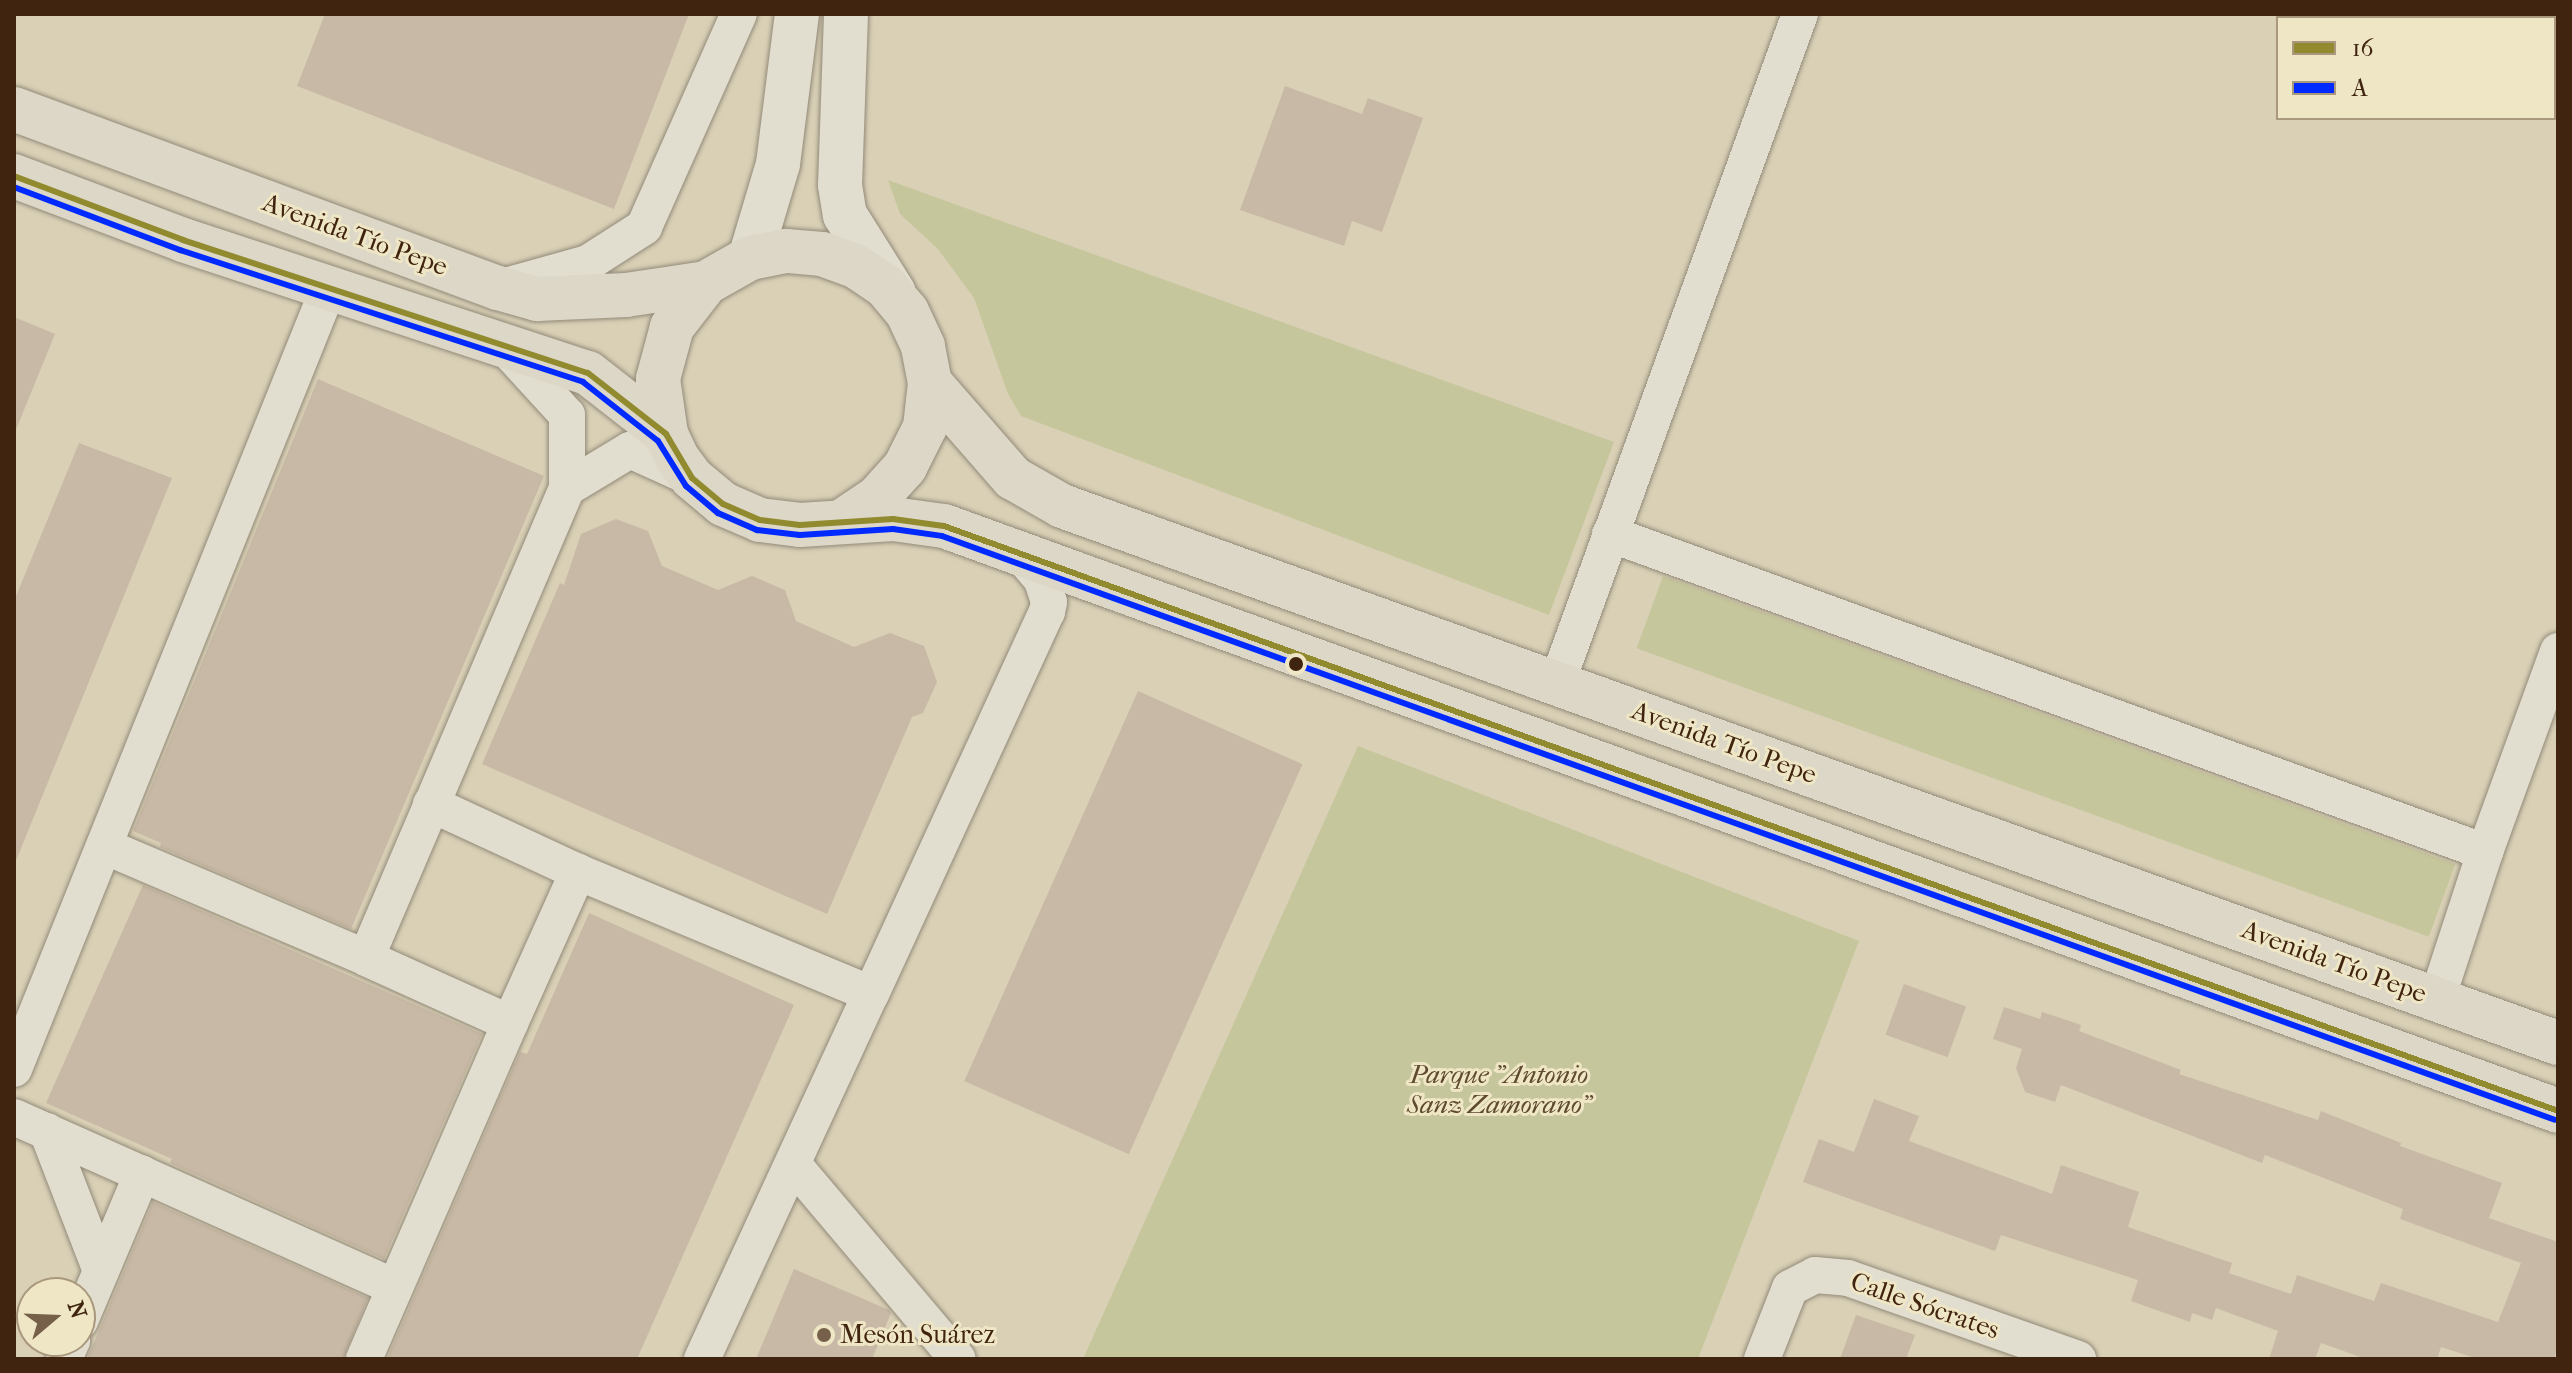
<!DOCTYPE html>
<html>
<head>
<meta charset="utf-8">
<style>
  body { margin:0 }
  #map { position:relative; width:2572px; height:1373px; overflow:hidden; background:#d9d0b6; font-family:"IM FELL French Canon",serif }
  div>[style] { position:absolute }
  .green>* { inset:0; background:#c6c69c; transform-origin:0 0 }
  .building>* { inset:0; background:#c8b9a6; transform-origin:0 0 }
  .roads { filter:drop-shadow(0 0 2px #938a79) drop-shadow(0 0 2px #938a79) }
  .minor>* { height:36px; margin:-18px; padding:0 18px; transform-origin:18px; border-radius:18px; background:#e1ddcf }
  .tertiary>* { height:44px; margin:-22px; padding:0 22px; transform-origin:22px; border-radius:22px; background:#e1ddcf }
  .primary>* { height:44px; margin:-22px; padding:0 22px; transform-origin:22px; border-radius:22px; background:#dcd7c7 }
  .bus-1>* { height:6px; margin:-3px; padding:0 3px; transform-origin:3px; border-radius:3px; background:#918a2f }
  .bus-2>* { height:6px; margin:-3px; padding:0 3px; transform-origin:3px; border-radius:3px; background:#002aff }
  .dots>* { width:22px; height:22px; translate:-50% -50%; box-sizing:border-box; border:4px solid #efe6c6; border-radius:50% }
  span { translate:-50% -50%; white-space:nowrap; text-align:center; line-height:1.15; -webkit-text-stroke:6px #efe6c6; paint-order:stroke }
  .street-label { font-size:26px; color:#402410 }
  .park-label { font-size:26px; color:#5e4a2e; font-style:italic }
  .poi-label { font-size:26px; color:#402410 }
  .left { translate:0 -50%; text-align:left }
  .frame { position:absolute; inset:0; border:16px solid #402410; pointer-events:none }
  .legend { position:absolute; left:2276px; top:16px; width:280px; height:104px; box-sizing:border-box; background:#efe6c6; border:2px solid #a9987d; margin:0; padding:10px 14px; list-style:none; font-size:24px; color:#402410 }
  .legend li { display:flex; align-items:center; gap:16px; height:40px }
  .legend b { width:40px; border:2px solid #a9987d }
  .north { position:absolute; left:16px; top:1277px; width:80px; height:80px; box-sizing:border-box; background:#efe6c6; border:2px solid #a9987d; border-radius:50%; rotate:71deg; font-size:22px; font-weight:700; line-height:32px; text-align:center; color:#402410 }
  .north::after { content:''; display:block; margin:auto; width:28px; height:36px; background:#76604a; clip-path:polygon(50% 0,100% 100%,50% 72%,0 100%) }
</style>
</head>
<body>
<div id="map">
  <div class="green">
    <i style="clip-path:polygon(888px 180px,1614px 442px,1549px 615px,1021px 416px,1008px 394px,974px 298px,938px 249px,900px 214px)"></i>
    <i style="left:1663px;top:576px;width:843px;height:77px;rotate:20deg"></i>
    <i style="clip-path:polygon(1358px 746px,1859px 941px,1698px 1359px,1083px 1359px)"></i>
  </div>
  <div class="building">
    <i style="clip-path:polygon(325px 14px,689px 14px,614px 209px,297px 86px)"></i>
    <i style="clip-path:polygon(1285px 86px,1362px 114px,1368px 98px,1423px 118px,1382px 232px,1352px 221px,1344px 246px,1240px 210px)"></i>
    <i style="clip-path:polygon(14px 317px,55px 334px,15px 432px,14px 432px)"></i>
    <i style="clip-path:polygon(318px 379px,544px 476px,351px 929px,160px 847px,161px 843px,133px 831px)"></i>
    <i style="clip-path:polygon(79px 443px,172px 478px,15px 863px,14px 601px)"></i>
    <i style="clip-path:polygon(616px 519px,648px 531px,662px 566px,718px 590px,752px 576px,785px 590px,796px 621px,854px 647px,890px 633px,924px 646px,937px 682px,923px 713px,912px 717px,827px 914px,482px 764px,560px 583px,564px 585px,581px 534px)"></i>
    <i style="left:1138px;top:691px;width:180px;height:427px;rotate:24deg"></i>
    <i style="clip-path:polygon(143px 885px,482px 1034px,384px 1259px,170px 1163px,172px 1159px,46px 1103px)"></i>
    <i style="clip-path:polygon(589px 913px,794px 1005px,637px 1359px,387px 1359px,520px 1052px,527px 1054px)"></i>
    <i style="left:1904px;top:984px;width:66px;height:54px;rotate:20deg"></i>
    <i style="clip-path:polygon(2004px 1007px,2040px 1019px,2042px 1012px,2081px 1025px,2079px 1031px,2181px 1070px,2179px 1074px,2318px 1120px,2321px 1111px,2401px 1143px,2400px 1146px,2502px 1183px,2489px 1218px,2558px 1242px,2558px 1346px,2554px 1359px,2478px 1359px,2441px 1347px,2437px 1359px,2366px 1359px,2321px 1343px,2315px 1359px,2269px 1359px,2278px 1331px,2216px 1308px,2212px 1320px,2192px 1313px,2190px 1322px,2131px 1301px,2138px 1280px,2001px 1235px,1995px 1251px,1803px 1182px,1819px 1139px,1854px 1152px,1874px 1099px,1919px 1116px,1909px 1141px,2052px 1194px,2061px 1165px,2139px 1192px,2128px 1227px,2232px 1263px,2229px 1273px,2291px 1294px,2297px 1275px,2374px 1301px,2381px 1283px,2498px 1322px,2521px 1263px,2400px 1219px,2403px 1209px,2265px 1155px,2262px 1163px,2061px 1085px,2055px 1102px,2025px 1092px,2016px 1068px,2022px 1049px,1993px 1039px)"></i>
    <i style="clip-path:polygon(153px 1202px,368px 1298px,343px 1359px,87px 1359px)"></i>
    <i style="clip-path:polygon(794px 1269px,889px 1310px,891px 1313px,872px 1359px,756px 1359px)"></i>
    <i style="clip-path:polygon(1856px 1315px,1915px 1335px,1906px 1359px,1840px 1359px)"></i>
  </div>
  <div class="roads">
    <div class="minor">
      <i style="left:498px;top:288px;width:93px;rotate:-15.5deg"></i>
      <i style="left:588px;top:263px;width:67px;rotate:-32.7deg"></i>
      <i style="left:644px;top:227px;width:233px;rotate:-66deg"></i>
      <i style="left:503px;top:345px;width:95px;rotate:47.6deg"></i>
      <i style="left:567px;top:415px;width:73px;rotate:90deg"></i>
      <i style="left:567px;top:488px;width:511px;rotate:113.15deg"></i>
      <i style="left:366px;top:958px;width:158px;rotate:24.3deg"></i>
      <i style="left:510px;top:1023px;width:166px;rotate:-65.8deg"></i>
      <i style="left:578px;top:872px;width:317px;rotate:22.6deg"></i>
      <i style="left:871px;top:994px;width:421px;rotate:-65.3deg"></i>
      <i style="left:1047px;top:612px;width:10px;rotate:-79deg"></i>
      <i style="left:1049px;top:602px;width:23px;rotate:-108deg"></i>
      <i style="left:1042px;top:580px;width:34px;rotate:-130deg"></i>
      <i style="left:567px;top:488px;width:74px;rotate:-31.1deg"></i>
      <i style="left:630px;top:450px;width:68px;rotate:24.3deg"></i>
      <i style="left:1610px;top:534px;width:931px;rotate:19.97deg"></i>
      <i style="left:1557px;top:683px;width:712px;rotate:-70.04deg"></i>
      <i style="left:431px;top:804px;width:162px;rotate:24.8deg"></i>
      <i style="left:104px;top:846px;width:285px;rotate:23.1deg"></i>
      <i style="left:2437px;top:999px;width:155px;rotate:-71.9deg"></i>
      <i style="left:2485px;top:852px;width:214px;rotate:-70deg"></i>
      <i style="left:14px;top:1069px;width:843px;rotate:-68.06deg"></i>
      <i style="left:14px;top:1117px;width:140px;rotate:24deg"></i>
      <i style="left:47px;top:1131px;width:150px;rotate:68.9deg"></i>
      <i style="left:793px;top:1164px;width:255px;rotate:49.8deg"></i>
      <i style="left:80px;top:1321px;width:160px;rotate:-67.1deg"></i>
      <i style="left:142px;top:1174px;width:277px;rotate:24.1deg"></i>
      <i style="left:64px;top:1359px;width:20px;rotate:-66deg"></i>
      <i style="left:364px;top:1359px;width:366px;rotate:-66.5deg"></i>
      <i style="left:702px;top:1359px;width:402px;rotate:-65.2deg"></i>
      <i style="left:1762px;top:1359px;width:76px;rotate:-68.5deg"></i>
      <i style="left:1790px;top:1288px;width:28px;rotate:-27deg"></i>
      <i style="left:1815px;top:1275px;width:33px;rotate:5deg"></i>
      <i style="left:1848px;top:1278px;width:244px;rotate:19.4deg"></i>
    </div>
    <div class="tertiary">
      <i style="left:846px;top:14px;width:171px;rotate:92deg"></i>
      <i style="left:840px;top:185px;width:30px;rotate:81deg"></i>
      <i style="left:845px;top:215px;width:92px;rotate:57.9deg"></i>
      <i style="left:750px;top:258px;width:98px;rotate:-73.4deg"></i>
      <i style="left:778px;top:164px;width:151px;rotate:-82.8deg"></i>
    </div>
    <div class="primary">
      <i style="left:14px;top:109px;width:516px;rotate:20.3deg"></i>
      <i style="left:498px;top:288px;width:41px;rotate:15.8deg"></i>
      <i style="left:537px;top:299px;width:89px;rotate:-2.6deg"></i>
      <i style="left:626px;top:295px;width:81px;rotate:-8.5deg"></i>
      <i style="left:14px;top:176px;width:181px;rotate:20.7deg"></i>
      <i style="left:183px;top:240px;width:426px;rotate:18.2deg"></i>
      <i style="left:588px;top:373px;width:99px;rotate:38deg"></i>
      <i style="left:930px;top:383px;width:126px;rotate:48.9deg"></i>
      <i style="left:1013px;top:478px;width:56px;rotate:29.7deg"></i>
      <i style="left:1062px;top:506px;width:1589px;rotate:19.75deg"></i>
      <i style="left:841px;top:522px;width:43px;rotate:-33.7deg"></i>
      <i style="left:877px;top:498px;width:42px;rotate:-47.9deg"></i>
      <i style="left:905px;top:467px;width:45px;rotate:-63.4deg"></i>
      <i style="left:925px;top:427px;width:44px;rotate:-83.5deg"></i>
      <i style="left:930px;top:383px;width:38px;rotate:-101deg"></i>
      <i style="left:923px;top:346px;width:38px;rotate:-115deg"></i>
      <i style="left:907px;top:312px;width:34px;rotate:-130deg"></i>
      <i style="left:885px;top:286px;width:36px;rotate:-146deg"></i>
      <i style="left:855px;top:266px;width:35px;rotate:-160deg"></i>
      <i style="left:822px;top:254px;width:36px;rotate:-175deg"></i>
      <i style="left:786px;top:251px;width:37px;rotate:169deg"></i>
      <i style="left:750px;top:258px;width:51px;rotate:150.4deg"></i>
      <i style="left:706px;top:283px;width:56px;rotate:127.7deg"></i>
      <i style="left:672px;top:327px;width:54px;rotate:105.1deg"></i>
      <i style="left:658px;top:379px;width:56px;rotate:81.7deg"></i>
      <i style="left:666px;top:434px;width:26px;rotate:65deg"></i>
      <i style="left:677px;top:458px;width:25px;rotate:53deg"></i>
      <i style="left:692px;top:478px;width:40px;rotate:40deg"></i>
      <i style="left:723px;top:504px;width:40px;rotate:23.4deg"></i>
      <i style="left:760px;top:520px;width:40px;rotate:7.1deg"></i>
      <i style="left:800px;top:525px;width:93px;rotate:-3.7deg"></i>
      <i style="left:893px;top:519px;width:51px;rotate:7.8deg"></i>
      <i style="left:944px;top:526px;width:1717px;rotate:19.92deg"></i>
    </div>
  </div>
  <div class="bus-1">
    <i style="left:14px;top:176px;width:181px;rotate:20.7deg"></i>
    <i style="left:183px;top:240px;width:426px;rotate:18.2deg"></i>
    <i style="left:588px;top:373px;width:99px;rotate:38deg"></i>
    <i style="left:666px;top:434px;width:51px;rotate:59.4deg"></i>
    <i style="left:692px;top:478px;width:40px;rotate:40deg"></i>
    <i style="left:723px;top:504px;width:40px;rotate:23.4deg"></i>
    <i style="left:760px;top:520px;width:40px;rotate:7.1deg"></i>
    <i style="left:800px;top:525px;width:93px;rotate:-3.7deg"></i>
    <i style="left:893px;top:519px;width:51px;rotate:7.8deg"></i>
    <i style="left:944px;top:526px;width:1717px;rotate:19.92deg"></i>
  </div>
  <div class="bus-2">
    <i style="left:14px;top:187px;width:178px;rotate:20.8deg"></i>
    <i style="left:180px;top:250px;width:424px;rotate:18.1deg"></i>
    <i style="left:583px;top:382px;width:95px;rotate:38.2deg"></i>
    <i style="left:658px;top:441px;width:53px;rotate:58.1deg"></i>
    <i style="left:686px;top:486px;width:42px;rotate:40.2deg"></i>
    <i style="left:718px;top:513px;width:43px;rotate:23.6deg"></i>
    <i style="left:757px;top:530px;width:43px;rotate:6.6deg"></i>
    <i style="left:800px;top:535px;width:93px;rotate:-3.7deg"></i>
    <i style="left:893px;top:529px;width:49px;rotate:8.1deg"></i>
    <i style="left:942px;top:536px;width:1715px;rotate:19.9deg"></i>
  </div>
  <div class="dots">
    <i style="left:1296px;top:664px;background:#402410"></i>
    <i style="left:824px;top:1335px;background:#76604a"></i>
  </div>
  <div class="street-label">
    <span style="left:355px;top:235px;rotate:20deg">Avenida Tío Pepe</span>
    <span style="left:1724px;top:743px;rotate:20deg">Avenida Tío Pepe</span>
    <span style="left:2334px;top:962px;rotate:20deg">Avenida Tío Pepe</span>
    <span style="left:1925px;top:1306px;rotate:19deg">Calle Sócrates</span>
  </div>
  <div class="park-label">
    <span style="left:1499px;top:1090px">Parque "Antonio<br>Sanz Zamorano"</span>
  </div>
  <div class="poi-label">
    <span class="left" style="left:840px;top:1335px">Mesón Suárez</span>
  </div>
  <div class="frame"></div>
  <ul class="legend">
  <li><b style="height:10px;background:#918a2f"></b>16</li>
  <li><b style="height:10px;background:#002aff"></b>A</li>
  </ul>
  <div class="north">N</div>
</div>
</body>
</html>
